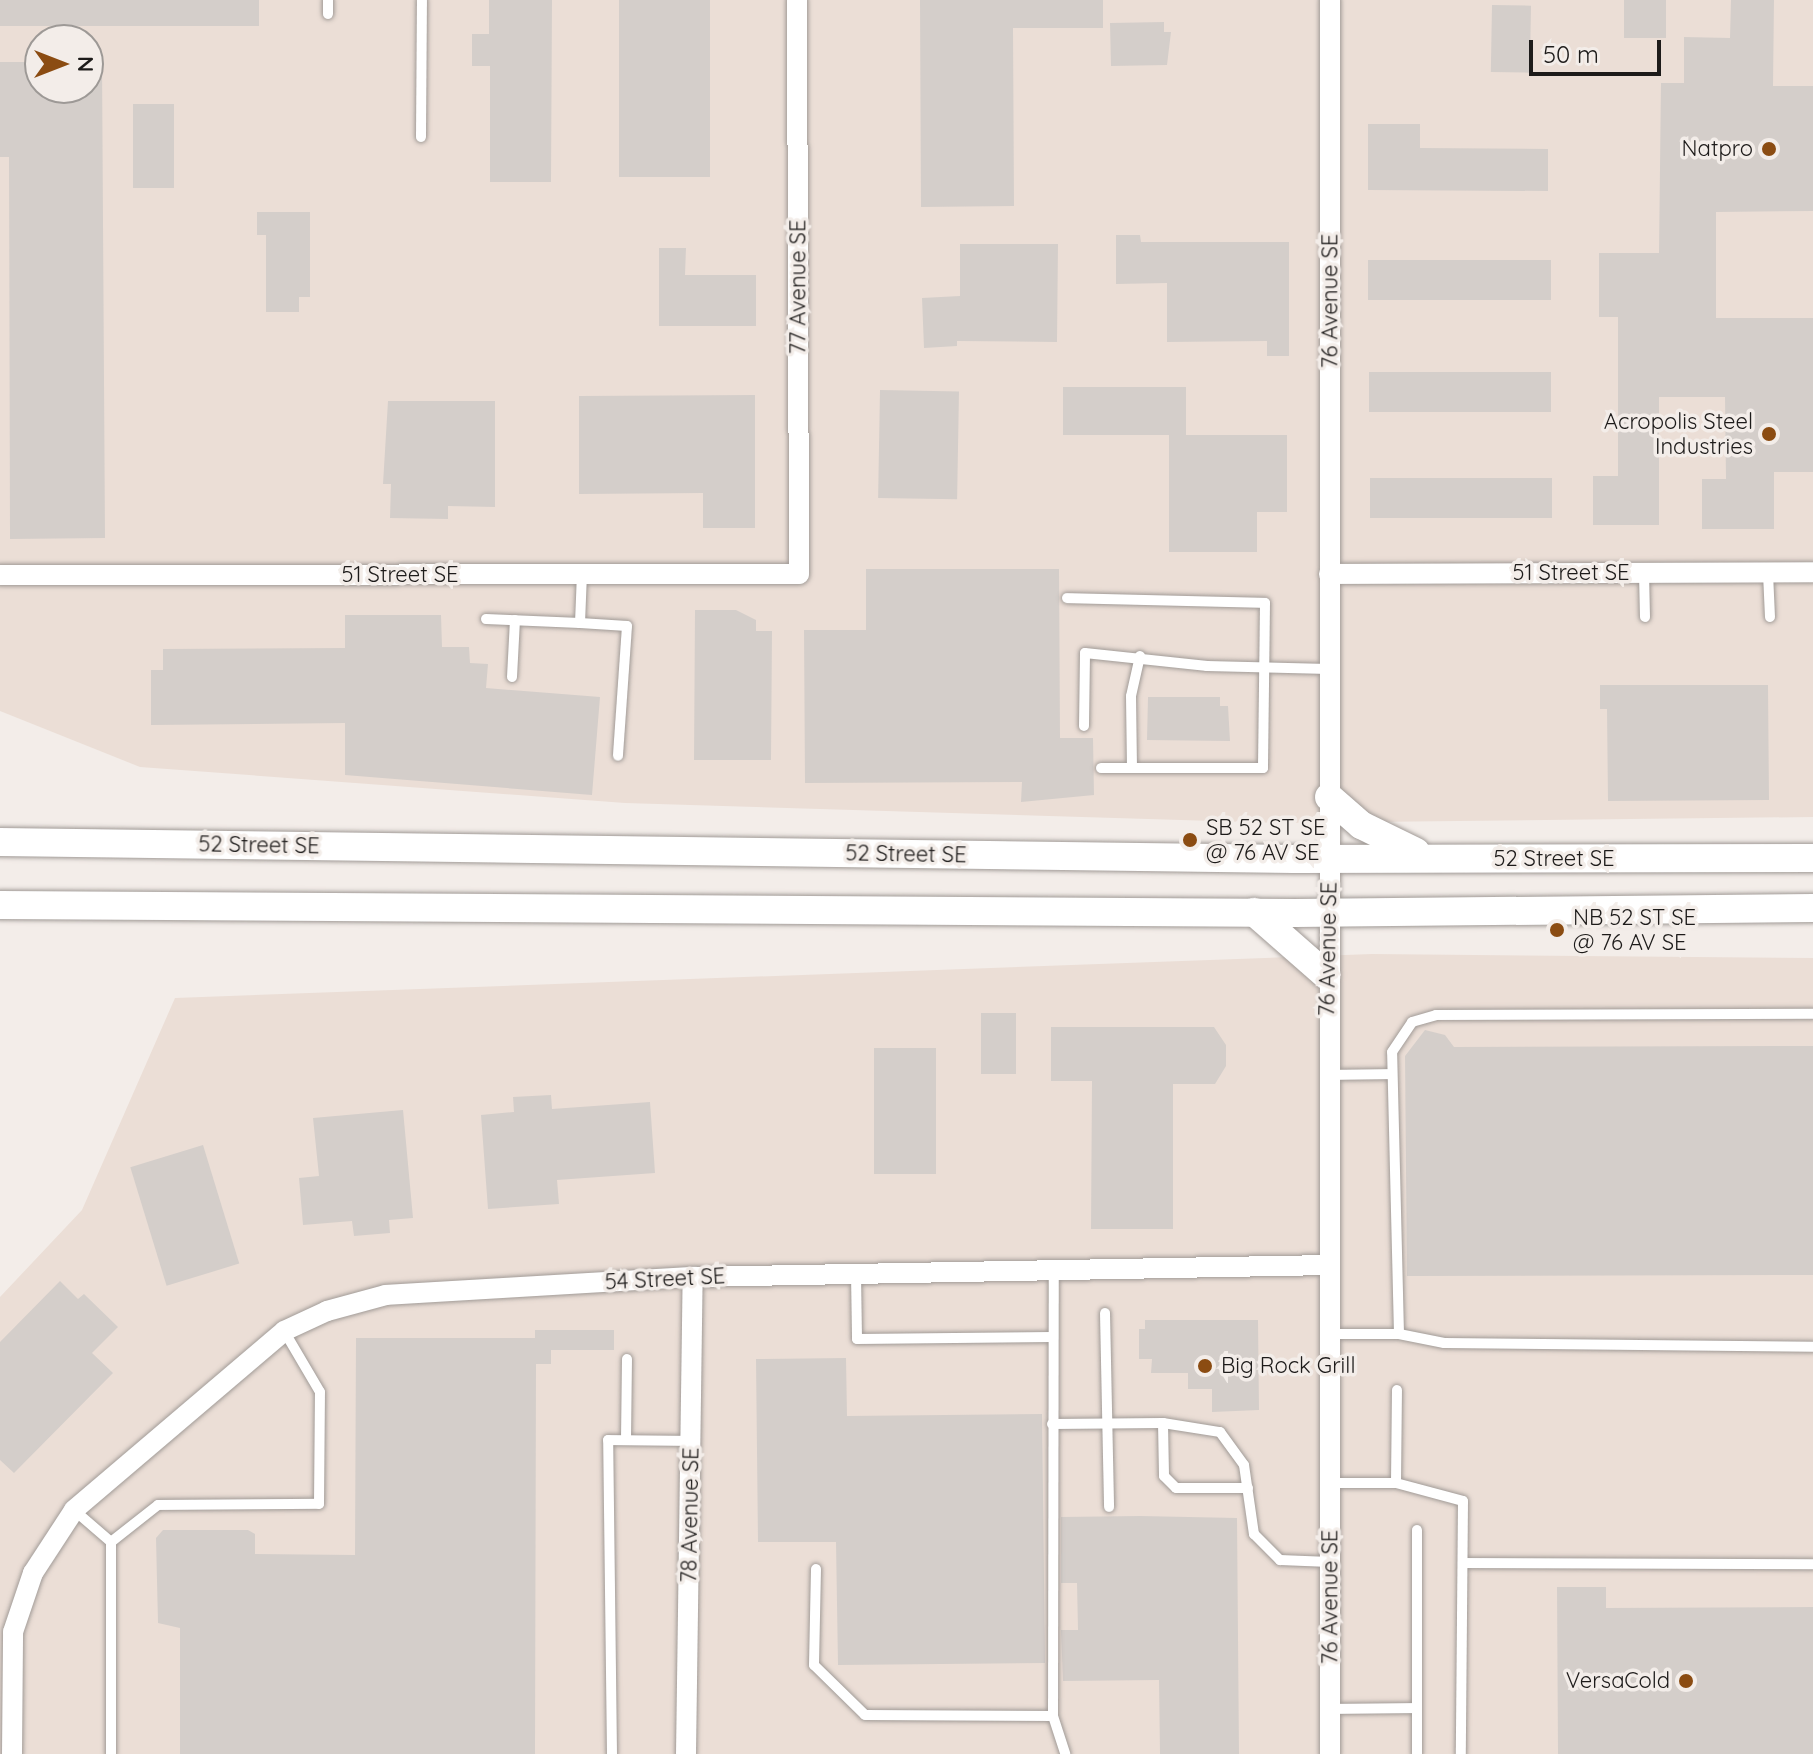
<!DOCTYPE html>
<html>
<head>
<meta charset="utf-8">
<style>
  body { margin:0 }
  #map { position:relative; width:1813px; height:1754px; overflow:hidden; background:#f3ede9; font-family:Quicksand,sans-serif }
  div>[style] { position:absolute }
  .built>* { inset:0; background:#ebded6 }
  .building>* { inset:0; background:#d4ceca; transform-origin:0 0 }
  .roads { filter:drop-shadow(0 0 2px #a19b97) drop-shadow(0 0 2px #a19b97) }
  .lane>* { height:10px; margin:-5px; padding:0 5px; transform-origin:5px; border-radius:5px; background:#fff }
  .street>* { height:20px; margin:-10px; padding:0 10px; transform-origin:10px; border-radius:10px; background:#fff }
  .secondary>* { height:28px; margin:-14px; padding:0 14px; transform-origin:14px; border-radius:14px; background:#fff }
  .dots>* { width:22px; height:22px; translate:-50% -50%; box-sizing:border-box; border:4px solid #f3ede9; border-radius:50% }
  span { translate:-50% -50%; white-space:nowrap; text-align:center; line-height:1.15; -webkit-text-stroke:7px #f3ede9; paint-order:stroke }
  .poi-label { font-size:22px; color:#1d1b1a }
  .right { translate:-100% -50%; text-align:right }
  .left { translate:0 -50%; text-align:left }
  .street-label { font-size:22px; color:#1d1b1a }
  .north { position:absolute; left:24px; top:24px; width:80px; height:80px; box-sizing:border-box; background:#f3ede9; border:2px solid #9d9996; border-radius:50%; rotate:90deg; font-size:22px; font-weight:700; line-height:32px; text-align:center; color:#1d1b1a }
  .north::after { content:''; display:block; margin:auto; width:28px; height:36px; background:#8b4c12; clip-path:polygon(50% 0,100% 100%,50% 72%,0 100%) }
  .scale { position:absolute; left:1529px; top:40px; width:132px; height:36px; box-sizing:border-box; border:4px solid #1d1b1a; border-top:0; padding-left:10px; font-size:24px; line-height:28px; white-space:nowrap; color:#1d1b1a; -webkit-text-stroke:6px #f3ede9; paint-order:stroke }
</style>
</head>
<body>
<div id="map">
  <div class="built">
    <i style="clip-path:polygon(evenodd,0 0,1813px 0,1813px 817px,1278px 823px,625px 803px,140px 767px,0 711px,0 0,40px 40px,88px 40px,88px 88px,40px 88px,40px 40px)"></i>
    <i style="clip-path:polygon(1372px 954px,1813px 958px,1813px 1754px,0 1754px,0 1297px,82px 1210px,175px 998px)"></i>
  </div>
  <div class="building">
    <i style="left:0;top:0;width:259px;height:26px"></i>
    <i style="clip-path:polygon(489px 0,552px 0,551px 182px,490px 182px,490px 66px,472px 66px,472px 34px,489px 34px)"></i>
    <i style="left:619px;top:0;width:91px;height:177px"></i>
    <i style="clip-path:polygon(920px 0,1103px 0,1103px 28px,1013px 28px,1014px 206px,921px 207px)"></i>
    <i style="left:1624px;top:0;width:42px;height:38px"></i>
    <i style="clip-path:polygon(1731px 0,1774px 0,1773px 86px,1813px 86px,1813px 211px,1716px 212px,1716px 318px,1813px 318px,1813px 472px,1774px 472px,1774px 529px,1702px 529px,1702px 479px,1726px 479px,1725px 397px,1659px 397px,1659px 525px,1593px 525px,1593px 476px,1618px 476px,1618px 317px,1599px 317px,1599px 253px,1659px 253px,1661px 83px,1684px 83px,1684px 37px,1730px 38px)"></i>
    <i style="left:1492px;top:5px;width:39px;height:67px;rotate:1deg"></i>
    <i style="clip-path:polygon(1164px 22px,1164px 32px,1171px 32px,1167px 65px,1111px 66px,1110px 23px)"></i>
    <i style="clip-path:polygon(0 62px,40px 62px,40px 88px,88px 88px,88px 62px,102px 62px,105px 538px,10px 539px,9px 157px,0 157px)"></i>
    <i style="left:133px;top:104px;width:41px;height:84px"></i>
    <i style="clip-path:polygon(1368px 124px,1420px 124px,1420px 148px,1548px 149px,1548px 191px,1368px 190px)"></i>
    <i style="clip-path:polygon(257px 212px,310px 212px,310px 297px,299px 297px,299px 312px,266px 312px,266px 235px,257px 235px)"></i>
    <i style="clip-path:polygon(1116px 235px,1140px 235px,1141px 242px,1289px 242px,1289px 356px,1267px 356px,1267px 341px,1167px 342px,1167px 283px,1116px 284px)"></i>
    <i style="clip-path:polygon(960px 244px,1058px 244px,1057px 342px,957px 341px,957px 346px,924px 348px,922px 298px,960px 296px)"></i>
    <i style="clip-path:polygon(659px 248px,686px 248px,685px 275px,756px 275px,756px 326px,659px 326px)"></i>
    <i style="left:1551px;top:260px;width:40px;height:183px;rotate:90deg"></i>
    <i style="left:1551px;top:372px;width:40px;height:182px;rotate:90deg"></i>
    <i style="clip-path:polygon(1063px 387px,1186px 387px,1186px 435px,1287px 435px,1287px 512px,1257px 512px,1257px 552px,1169px 552px,1169px 435px,1063px 435px)"></i>
    <i style="left:880px;top:390px;width:79px;height:108px;rotate:1deg"></i>
    <i style="clip-path:polygon(755px 395px,755px 528px,703px 528px,703px 493px,579px 494px,579px 396px)"></i>
    <i style="clip-path:polygon(388px 401px,495px 401px,495px 507px,448px 506px,448px 519px,390px 518px,391px 484px,383px 484px)"></i>
    <i style="left:1552px;top:478px;width:40px;height:182px;rotate:90deg"></i>
    <i style="clip-path:polygon(866px 569px,1059px 569px,1060px 738px,1093px 738px,1094px 795px,1021px 802px,1022px 782px,805px 783px,804px 630px,866px 630px)"></i>
    <i style="clip-path:polygon(695px 610px,736px 610px,756px 620px,756px 631px,772px 631px,771px 760px,694px 760px)"></i>
    <i style="clip-path:polygon(345px 615px,441px 615px,442px 647px,469px 647px,470px 663px,488px 664px,486px 688px,600px 697px,592px 795px,345px 775px,345px 723px,151px 725px,151px 670px,163px 670px,163px 649px,345px 648px)"></i>
    <i style="clip-path:polygon(1600px 685px,1768px 685px,1769px 800px,1608px 801px,1607px 709px,1600px 709px)"></i>
    <i style="clip-path:polygon(1148px 697px,1220px 697px,1220px 706px,1228px 706px,1230px 741px,1147px 740px)"></i>
    <i style="left:981px;top:1013px;width:35px;height:61px"></i>
    <i style="clip-path:polygon(1051px 1027px,1214px 1027px,1226px 1045px,1226px 1066px,1215px 1084px,1173px 1084px,1173px 1229px,1091px 1229px,1092px 1081px,1051px 1081px)"></i>
    <i style="clip-path:polygon(1425px 1030px,1445px 1035px,1454px 1047px,1813px 1046px,1813px 1275px,1407px 1276px,1405px 1056px)"></i>
    <i style="left:874px;top:1048px;width:62px;height:126px"></i>
    <i style="clip-path:polygon(551px 1095px,552px 1109px,650px 1102px,655px 1173px,557px 1180px,559px 1204px,488px 1209px,481px 1115px,514px 1112px,513px 1097px)"></i>
    <i style="clip-path:polygon(403px 1110px,413px 1218px,389px 1220px,390px 1233px,354px 1236px,352px 1221px,303px 1225px,299px 1178px,319px 1176px,313px 1118px)"></i>
    <i style="left:203px;top:1145px;width:124px;height:76px;rotate:73deg"></i>
    <i style="clip-path:polygon(60px 1281px,78px 1299px,84px 1294px,118px 1327px,92px 1353px,113px 1373px,14px 1473px,0 1460px,0 1342px)"></i>
    <i style="clip-path:polygon(1145px 1320px,1258px 1320px,1259px 1410px,1212px 1412px,1212px 1389px,1188px 1389px,1188px 1373px,1151px 1373px,1152px 1359px,1139px 1359px,1139px 1329px,1145px 1329px)"></i>
    <i style="clip-path:polygon(535px 1330px,614px 1330px,614px 1350px,551px 1350px,551px 1364px,536px 1364px,535px 1754px,180px 1754px,180px 1628px,158px 1623px,156px 1538px,163px 1530px,248px 1530px,255px 1534px,255px 1554px,355px 1555px,356px 1338px,535px 1338px)"></i>
    <i style="clip-path:polygon(846px 1358px,847px 1416px,1042px 1414px,1045px 1663px,838px 1665px,836px 1542px,758px 1542px,756px 1359px)"></i>
    <i style="clip-path:polygon(1140px 1516px,1237px 1518px,1239px 1754px,1160px 1754px,1159px 1680px,1063px 1681px,1061px 1630px,1078px 1630px,1077px 1583px,1061px 1583px,1061px 1517px)"></i>
    <i style="clip-path:polygon(1557px 1587px,1606px 1587px,1606px 1608px,1813px 1607px,1813px 1754px,1558px 1754px)"></i>
  </div>
  <div class="roads">
    <div class="lane">
      <i style="left:328px;top:14px;width:14px;rotate:-90deg"></i>
      <i style="left:421px;top:137px;width:137px;rotate:-89.6deg"></i>
      <i style="left:1644px;top:573px;width:44px;rotate:88.7deg"></i>
      <i style="left:1768px;top:573px;width:44px;rotate:87.4deg"></i>
      <i style="left:1067px;top:598px;width:198px;rotate:1.4deg"></i>
      <i style="left:1265px;top:603px;width:165px;rotate:90.7deg"></i>
      <i style="left:1263px;top:768px;width:162px;rotate:180deg"></i>
      <i style="left:486px;top:619px;width:94px;rotate:2.4deg"></i>
      <i style="left:580px;top:623px;width:49px;rotate:-87.7deg"></i>
      <i style="left:580px;top:623px;width:47px;rotate:3.7deg"></i>
      <i style="left:627px;top:626px;width:130px;rotate:94deg"></i>
      <i style="left:512px;top:677px;width:57px;rotate:-87deg"></i>
      <i style="left:1084px;top:726px;width:73px;rotate:-89.2deg"></i>
      <i style="left:1085px;top:653px;width:123px;rotate:6.1deg"></i>
      <i style="left:1207px;top:666px;width:122px;rotate:1.4deg"></i>
      <i style="left:1132px;top:768px;width:72px;rotate:-90.8deg"></i>
      <i style="left:1131px;top:696px;width:41px;rotate:-77.3deg"></i>
      <i style="left:1329px;top:1075px;width:63px;rotate:-0.9deg"></i>
      <i style="left:856px;top:1274px;width:65px;rotate:89.1deg"></i>
      <i style="left:857px;top:1339px;width:195px;rotate:-0.6deg"></i>
      <i style="left:1105px;top:1313px;width:194px;rotate:88.8deg"></i>
      <i style="left:1329px;top:1334px;width:70px"></i>
      <i style="left:1399px;top:1334px;width:46px;rotate:11.3deg"></i>
      <i style="left:1444px;top:1343px;width:369px;rotate:0.6deg"></i>
      <i style="left:1399px;top:1334px;width:282px;rotate:-91.4deg"></i>
      <i style="left:1392px;top:1052px;width:36px;rotate:-56deg"></i>
      <i style="left:1412px;top:1022px;width:25px;rotate:-16deg"></i>
      <i style="left:1436px;top:1015px;width:377px;rotate:-0.2deg"></i>
      <i style="left:1163px;top:1423px;width:53px;rotate:88.9deg"></i>
      <i style="left:1164px;top:1476px;width:17px;rotate:45deg"></i>
      <i style="left:1176px;top:1488px;width:72px"></i>
      <i style="left:1052px;top:1424px;width:111px;rotate:-0.5deg"></i>
      <i style="left:1163px;top:1423px;width:58px;rotate:9deg"></i>
      <i style="left:1220px;top:1432px;width:41px;rotate:54deg"></i>
      <i style="left:1244px;top:1465px;width:70px;rotate:81.8deg"></i>
      <i style="left:1254px;top:1534px;width:37px;rotate:45deg"></i>
      <i style="left:1280px;top:1560px;width:50px;rotate:2.3deg"></i>
      <i style="left:626px;top:1440px;width:81px;rotate:-89.3deg"></i>
      <i style="left:1329px;top:1483px;width:67px"></i>
      <i style="left:1396px;top:1483px;width:93px;rotate:-89.4deg"></i>
      <i style="left:1396px;top:1483px;width:69px;rotate:15deg"></i>
      <i style="left:1463px;top:1501px;width:253px;rotate:90.5deg"></i>
      <i style="left:74px;top:1510px;width:49px;rotate:40.9deg"></i>
      <i style="left:1465px;top:1563px;width:348px;rotate:0.2deg"></i>
      <i style="left:816px;top:1569px;width:96px;rotate:91.2deg"></i>
      <i style="left:814px;top:1665px;width:71px;rotate:44.4deg"></i>
      <i style="left:865px;top:1715px;width:188px;rotate:0.3deg"></i>
      <i style="left:1053px;top:1716px;width:40px;rotate:72deg"></i>
      <i style="left:1330px;top:1709px;width:87px;rotate:-0.7deg"></i>
      <i style="left:1053px;top:1716px;width:446px;rotate:-89.9deg"></i>
      <i style="left:111px;top:1754px;width:212px;rotate:-90deg"></i>
      <i style="left:111px;top:1542px;width:60px;rotate:-38.2deg"></i>
      <i style="left:158px;top:1505px;width:161px;rotate:-0.4deg"></i>
      <i style="left:319px;top:1504px;width:112px;rotate:-89.5deg"></i>
      <i style="left:320px;top:1392px;width:71px;rotate:-120.5deg"></i>
      <i style="left:612px;top:1754px;width:314px;rotate:-90.7deg"></i>
      <i style="left:608px;top:1440px;width:84px;rotate:0.7deg"></i>
      <i style="left:1417px;top:1754px;width:224px;rotate:-90deg"></i>
    </div>
    <div class="street">
      <i style="left:1329px;top:574px;width:484px;rotate:-0.2deg"></i>
      <i style="left:0;top:575px;width:799px;rotate:-0.07deg"></i>
      <i style="left:799px;top:574px;width:574px;rotate:-90.2deg"></i>
      <i style="left:12px;top:1754px;width:122px;rotate:-89.5deg"></i>
      <i style="left:13px;top:1632px;width:62px;rotate:-71.3deg"></i>
      <i style="left:33px;top:1573px;width:75px;rotate:-56.9deg"></i>
      <i style="left:74px;top:1510px;width:276px;rotate:-40.4deg"></i>
      <i style="left:284px;top:1331px;width:47px;rotate:-24.9deg"></i>
      <i style="left:327px;top:1311px;width:61px;rotate:-15.2deg"></i>
      <i style="left:386px;top:1295px;width:308px;rotate:-3.4deg"></i>
      <i style="left:693px;top:1277px;width:636px;rotate:-1.08deg"></i>
      <i style="left:686px;top:1754px;width:477px;rotate:-89.2deg"></i>
      <i style="left:1330px;top:1754px;width:1754px;rotate:-90deg"></i>
    </div>
    <div class="secondary">
      <i style="left:1329px;top:797px;width:43px;rotate:41.2deg"></i>
      <i style="left:1361px;top:825px;width:61px;rotate:26.1deg"></i>
      <i style="left:0;top:842px;width:1294px;rotate:0.75deg"></i>
      <i style="left:1294px;top:859px;width:519px;rotate:-0.11deg"></i>
      <i style="left:0;top:905px;width:1295px;rotate:0.35deg"></i>
      <i style="left:1295px;top:913px;width:518px;rotate:-0.55deg"></i>
      <i style="left:1254px;top:912px;width:96px;rotate:41.2deg"></i>
    </div>
  </div>
  <div class="dots">
    <i style="left:1769px;top:149px;background:#8b4c12"></i>
    <i style="left:1769px;top:434px;background:#8b4c12"></i>
    <i style="left:1190px;top:840px;background:#8b4c12"></i>
    <i style="left:1557px;top:930px;background:#8b4c12"></i>
    <i style="left:1205px;top:1366px;background:#8b4c12"></i>
    <i style="left:1686px;top:1681px;background:#8b4c12"></i>
  </div>
  <div class="poi-label">
    <span class="right" style="left:1753px;top:149px">Natpro</span>
    <span class="right" style="left:1753px;top:434px">Acropolis Steel<br>Industries</span>
    <span class="left" style="left:1206px;top:840px">SB 52 ST SE<br>@ 76 AV SE</span>
    <span class="left" style="left:1573px;top:930px">NB 52 ST SE<br>@ 76 AV SE</span>
    <span class="left" style="left:1221px;top:1366px">Big Rock Grill</span>
    <span class="right" style="left:1670px;top:1681px">VersaCold</span>
  </div>
  <div class="street-label">
    <span style="left:798px;top:287px;rotate:-90deg">77 Avenue SE</span>
    <span style="left:1330px;top:301px;rotate:-90deg">76 Avenue SE</span>
    <span style="left:1571px;top:573px">51 Street SE</span>
    <span style="left:400px;top:575px">51 Street SE</span>
    <span style="left:259px;top:845px;rotate:1deg">52 Street SE</span>
    <span style="left:906px;top:854px;rotate:1deg">52 Street SE</span>
    <span style="left:1554px;top:859px">52 Street SE</span>
    <span style="left:1328px;top:949px;rotate:-89deg">76 Avenue SE</span>
    <span style="left:665px;top:1279px;rotate:-3deg">54 Street SE</span>
    <span style="left:690px;top:1515px;rotate:-89deg">78 Avenue SE</span>
    <span style="left:1330px;top:1597px;rotate:-90deg">76 Avenue SE</span>
  </div>
  <div class="north">N</div>
  <div class="scale">50 m</div>
</div>
</body>
</html>
